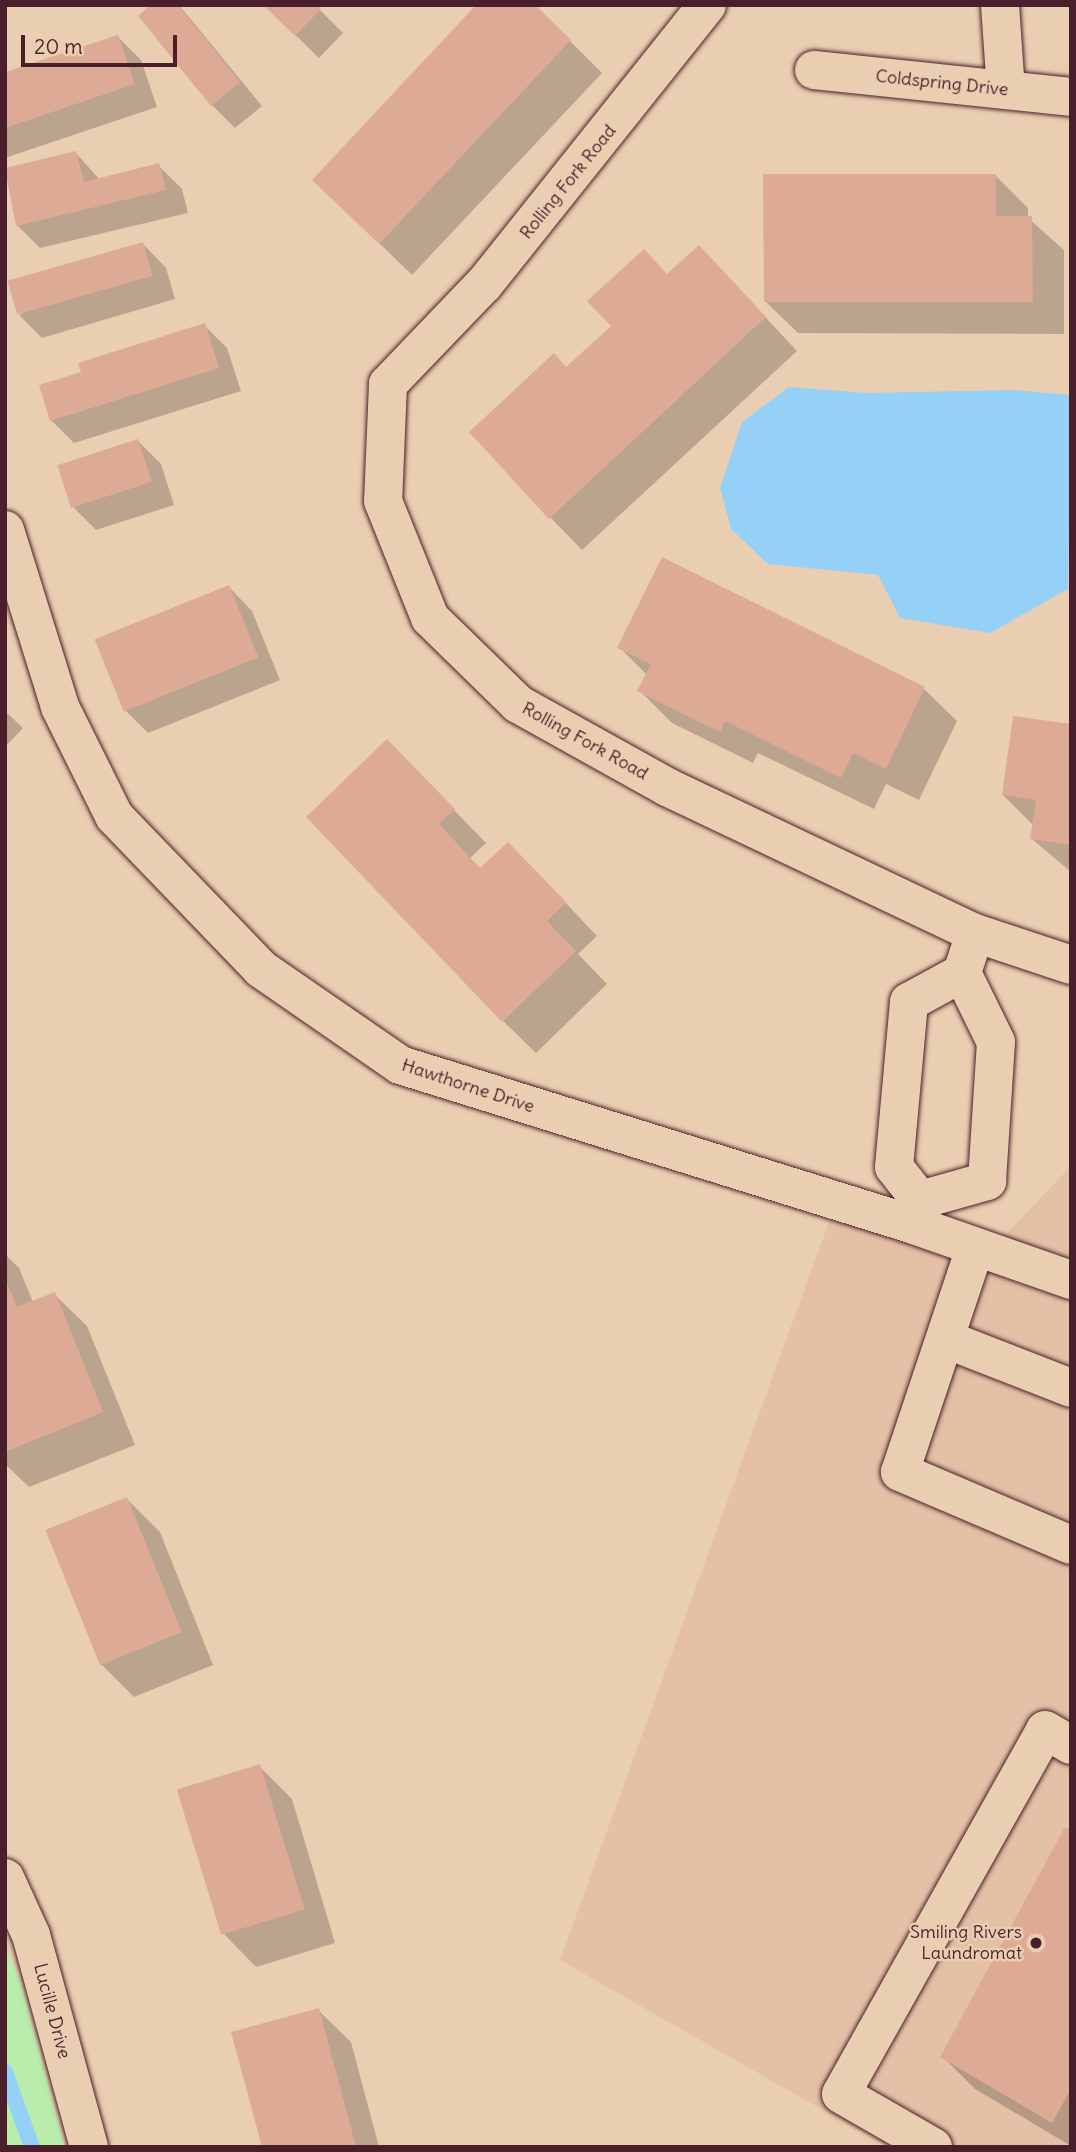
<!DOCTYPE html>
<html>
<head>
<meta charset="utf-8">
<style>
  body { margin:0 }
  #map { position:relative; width:1076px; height:2152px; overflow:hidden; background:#eaceb1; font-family:Delius,sans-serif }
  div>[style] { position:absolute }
  .built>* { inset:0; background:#e3c0a6 }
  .green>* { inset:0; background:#baecac }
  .water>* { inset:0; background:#95d1f6 }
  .shadow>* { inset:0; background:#0003 }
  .stream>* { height:16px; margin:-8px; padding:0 8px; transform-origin:8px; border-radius:8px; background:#95d1f6 }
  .building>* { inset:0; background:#ddaa96; transform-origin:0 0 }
  .roads { filter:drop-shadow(0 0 2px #4a1f2b) drop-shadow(0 0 2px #4a1f2b) }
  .minor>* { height:38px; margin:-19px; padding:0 19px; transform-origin:19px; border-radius:19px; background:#eaceb1 }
  .dots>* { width:19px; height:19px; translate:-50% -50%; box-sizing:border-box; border:4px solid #eaceb1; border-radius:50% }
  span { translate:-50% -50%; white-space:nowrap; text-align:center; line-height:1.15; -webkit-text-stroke:5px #eaceb1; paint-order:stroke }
  .street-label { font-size:18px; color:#4a1f2b }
  .poi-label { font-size:18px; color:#4a1f2b }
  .right { translate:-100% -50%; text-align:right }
  .frame { position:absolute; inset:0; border:7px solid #4a1f2b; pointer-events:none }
  .scale { position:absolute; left:21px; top:35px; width:156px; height:32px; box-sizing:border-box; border:4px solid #4a1f2b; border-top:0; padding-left:9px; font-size:21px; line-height:24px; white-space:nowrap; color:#4a1f2b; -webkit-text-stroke:5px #eaceb1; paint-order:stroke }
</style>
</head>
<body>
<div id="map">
  <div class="built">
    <i style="clip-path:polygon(1071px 1166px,1071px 2147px,888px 2147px,560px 1960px,836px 1203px,989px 1252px)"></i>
  </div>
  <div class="green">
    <i style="clip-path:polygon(5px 1945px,21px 1983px,65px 2147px,5px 2147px)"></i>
  </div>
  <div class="water">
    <i style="clip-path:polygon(789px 387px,867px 393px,1013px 390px,1071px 395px,1068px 589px,990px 633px,900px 618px,878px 575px,768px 564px,731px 529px,720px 488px,742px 422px)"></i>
  </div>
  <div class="shadow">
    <i style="clip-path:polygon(153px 5px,179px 5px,262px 106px,235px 128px,212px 105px)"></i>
    <i style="clip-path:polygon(265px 5px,315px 5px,343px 33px,319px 58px)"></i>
    <i style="clip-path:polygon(118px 37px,141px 60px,157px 107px,5px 158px,5px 74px)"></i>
    <i style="clip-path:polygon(570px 41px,602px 73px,412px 275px,347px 212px)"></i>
    <i style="clip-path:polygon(76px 153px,100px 180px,158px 165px,182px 189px,188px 213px,40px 248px,17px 225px,5px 170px)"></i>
    <i style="clip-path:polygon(995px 175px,1028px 208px,1028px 218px,1064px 250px,1064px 334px,798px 333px,765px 301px)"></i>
    <i style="clip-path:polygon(143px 244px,166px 268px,175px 299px,42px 338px,19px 315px)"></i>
    <i style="clip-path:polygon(699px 247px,797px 351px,582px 550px,550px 517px,668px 276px)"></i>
    <i style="clip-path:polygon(204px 325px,227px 348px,241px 391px,74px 443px,51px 420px,83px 373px)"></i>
    <i style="clip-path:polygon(138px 441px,161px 464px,174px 505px,96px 530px,73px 507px)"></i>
    <i style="clip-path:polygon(229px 587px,252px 611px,280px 680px,148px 733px,125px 710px)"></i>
    <i style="clip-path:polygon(619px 647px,924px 689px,957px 721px,919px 800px,886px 784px,874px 809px,758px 753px,753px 763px,672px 723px,639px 690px,647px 675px)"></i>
    <i style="clip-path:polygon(5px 711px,23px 728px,5px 747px)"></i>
    <i style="clip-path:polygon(1071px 726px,1071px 872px,1032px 839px,1034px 826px,1003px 795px)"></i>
    <i style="clip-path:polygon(419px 774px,486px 843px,470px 858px,481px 869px,540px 876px,597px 936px,578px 954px,607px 984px,536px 1053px,503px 1021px)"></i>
    <i style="clip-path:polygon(5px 1254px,19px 1268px,33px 1302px,54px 1294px,87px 1326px,135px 1445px,29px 1487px,5px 1464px)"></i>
    <i style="clip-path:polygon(127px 1499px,160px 1532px,213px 1665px,134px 1697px,101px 1664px)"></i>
    <i style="clip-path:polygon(259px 1766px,292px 1799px,335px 1943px,256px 1967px,224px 1934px)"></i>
    <i style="clip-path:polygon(1071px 1832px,1071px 2146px,975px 2089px,942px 2056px)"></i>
    <i style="clip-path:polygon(318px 2010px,351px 2042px,379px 2147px,264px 2147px)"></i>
  </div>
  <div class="stream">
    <i style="left:5px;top:2072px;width:80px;rotate:70.2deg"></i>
  </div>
  <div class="building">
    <i style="clip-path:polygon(150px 5px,178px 5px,240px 82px,211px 106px,138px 16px)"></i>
    <i style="clip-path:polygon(263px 5px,318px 5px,321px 9px,295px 36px)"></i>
    <i style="clip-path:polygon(476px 5px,535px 5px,571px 40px,379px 244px,312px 180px)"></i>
    <i style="clip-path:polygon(118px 35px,135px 84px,5px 128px,5px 72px)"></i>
    <i style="clip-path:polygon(76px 151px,84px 182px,159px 163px,166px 190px,16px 226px,5px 168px)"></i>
    <i style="clip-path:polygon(763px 174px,996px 174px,996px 216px,1032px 216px,1033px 302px,764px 302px)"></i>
    <i style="left:143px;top:242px;width:35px;height:141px;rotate:74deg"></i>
    <i style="clip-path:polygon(699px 245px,766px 317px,549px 519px,469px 432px,554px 353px,566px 367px,611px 326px,587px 301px,644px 249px,667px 274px)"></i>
    <i style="clip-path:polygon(205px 323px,219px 368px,50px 421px,39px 385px,81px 372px,78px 363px)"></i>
    <i style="left:138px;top:439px;width:45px;height:85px;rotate:72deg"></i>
    <i style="clip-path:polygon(662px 557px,925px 687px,886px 769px,853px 753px,841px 778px,725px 721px,720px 732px,637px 691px,651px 664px,617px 648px)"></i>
    <i style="left:229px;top:585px;width:78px;height:145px;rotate:68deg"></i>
    <i style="clip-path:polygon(1013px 716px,1071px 724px,1071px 845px,1030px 839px,1036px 800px,1002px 795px)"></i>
    <i style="clip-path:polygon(387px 739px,455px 809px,439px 824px,480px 868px,508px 842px,566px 902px,547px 921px,576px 951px,502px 1022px,306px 817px)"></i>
    <i style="clip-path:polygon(5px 1278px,17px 1307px,55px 1292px,103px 1412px,5px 1452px)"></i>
    <i style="left:127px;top:1497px;width:146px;height:88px;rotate:68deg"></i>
    <i style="left:260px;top:1764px;width:152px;height:87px;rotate:73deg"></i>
    <i style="clip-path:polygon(1065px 1827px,1071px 1830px,1071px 2089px,1052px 2123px,940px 2057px)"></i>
    <i style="clip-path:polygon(319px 2008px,356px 2147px,262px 2147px,231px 2032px)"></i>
  </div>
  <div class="roads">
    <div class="minor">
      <i style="left:707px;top:5px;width:357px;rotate:128.6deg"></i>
      <i style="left:484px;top:284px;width:139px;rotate:133.8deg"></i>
      <i style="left:388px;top:384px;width:117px;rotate:92.4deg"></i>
      <i style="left:383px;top:501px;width:126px;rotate:68.1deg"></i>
      <i style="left:430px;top:618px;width:123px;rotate:44.3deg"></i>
      <i style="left:518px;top:704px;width:171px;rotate:29.1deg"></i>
      <i style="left:667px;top:787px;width:341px;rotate:25.4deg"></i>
      <i style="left:975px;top:933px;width:101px;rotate:18.4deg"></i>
      <i style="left:1000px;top:5px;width:85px;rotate:86deg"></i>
      <i style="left:814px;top:70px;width:258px;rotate:6deg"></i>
      <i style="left:5px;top:530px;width:185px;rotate:72.7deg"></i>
      <i style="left:60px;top:707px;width:122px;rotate:63.6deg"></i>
      <i style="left:114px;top:816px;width:212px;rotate:46.1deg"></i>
      <i style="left:261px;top:969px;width:169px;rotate:34.6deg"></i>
      <i style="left:400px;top:1065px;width:535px;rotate:17.28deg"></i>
      <i style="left:911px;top:1224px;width:170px;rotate:19.3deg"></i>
      <i style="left:920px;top:1200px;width:42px;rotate:-128.2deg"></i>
      <i style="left:894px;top:1167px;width:166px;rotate:-84.8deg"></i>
      <i style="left:909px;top:1002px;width:60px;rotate:-28.7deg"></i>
      <i style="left:962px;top:973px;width:42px;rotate:-72deg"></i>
      <i style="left:920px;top:1200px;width:70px;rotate:-15.8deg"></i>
      <i style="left:987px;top:1181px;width:139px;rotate:-86.3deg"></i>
      <i style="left:996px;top:1042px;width:77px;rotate:-116.2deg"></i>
      <i style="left:975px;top:1248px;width:236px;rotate:108.5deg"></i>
      <i style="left:900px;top:1472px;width:186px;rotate:23.1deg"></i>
      <i style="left:948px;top:1340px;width:132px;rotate:21.3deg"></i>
      <i style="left:5px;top:1878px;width:63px;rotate:65.5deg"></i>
      <i style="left:31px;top:1935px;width:220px;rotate:74.7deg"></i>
      <i style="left:933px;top:2147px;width:106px;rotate:-150.1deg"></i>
      <i style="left:841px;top:2094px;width:417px;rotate:-60.7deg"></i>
      <i style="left:1045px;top:1730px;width:30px;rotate:30deg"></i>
    </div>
  </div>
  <div class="dots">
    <i style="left:1036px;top:1943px;background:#4a1f2b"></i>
  </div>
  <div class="street-label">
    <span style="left:942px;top:83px;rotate:6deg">Coldspring Drive</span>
    <span style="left:568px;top:182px;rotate:-51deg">Rolling Fork Road</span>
    <span style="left:585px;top:741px;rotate:29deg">Rolling Fork Road</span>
    <span style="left:468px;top:1086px;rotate:18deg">Hawthorne Drive</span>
    <span style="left:52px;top:2011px;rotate:75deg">Lucille Drive</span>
  </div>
  <div class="poi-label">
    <span class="right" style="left:1022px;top:1943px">Smiling Rivers<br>Laundromat</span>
  </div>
  <div class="frame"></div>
  <div class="scale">20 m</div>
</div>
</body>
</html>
